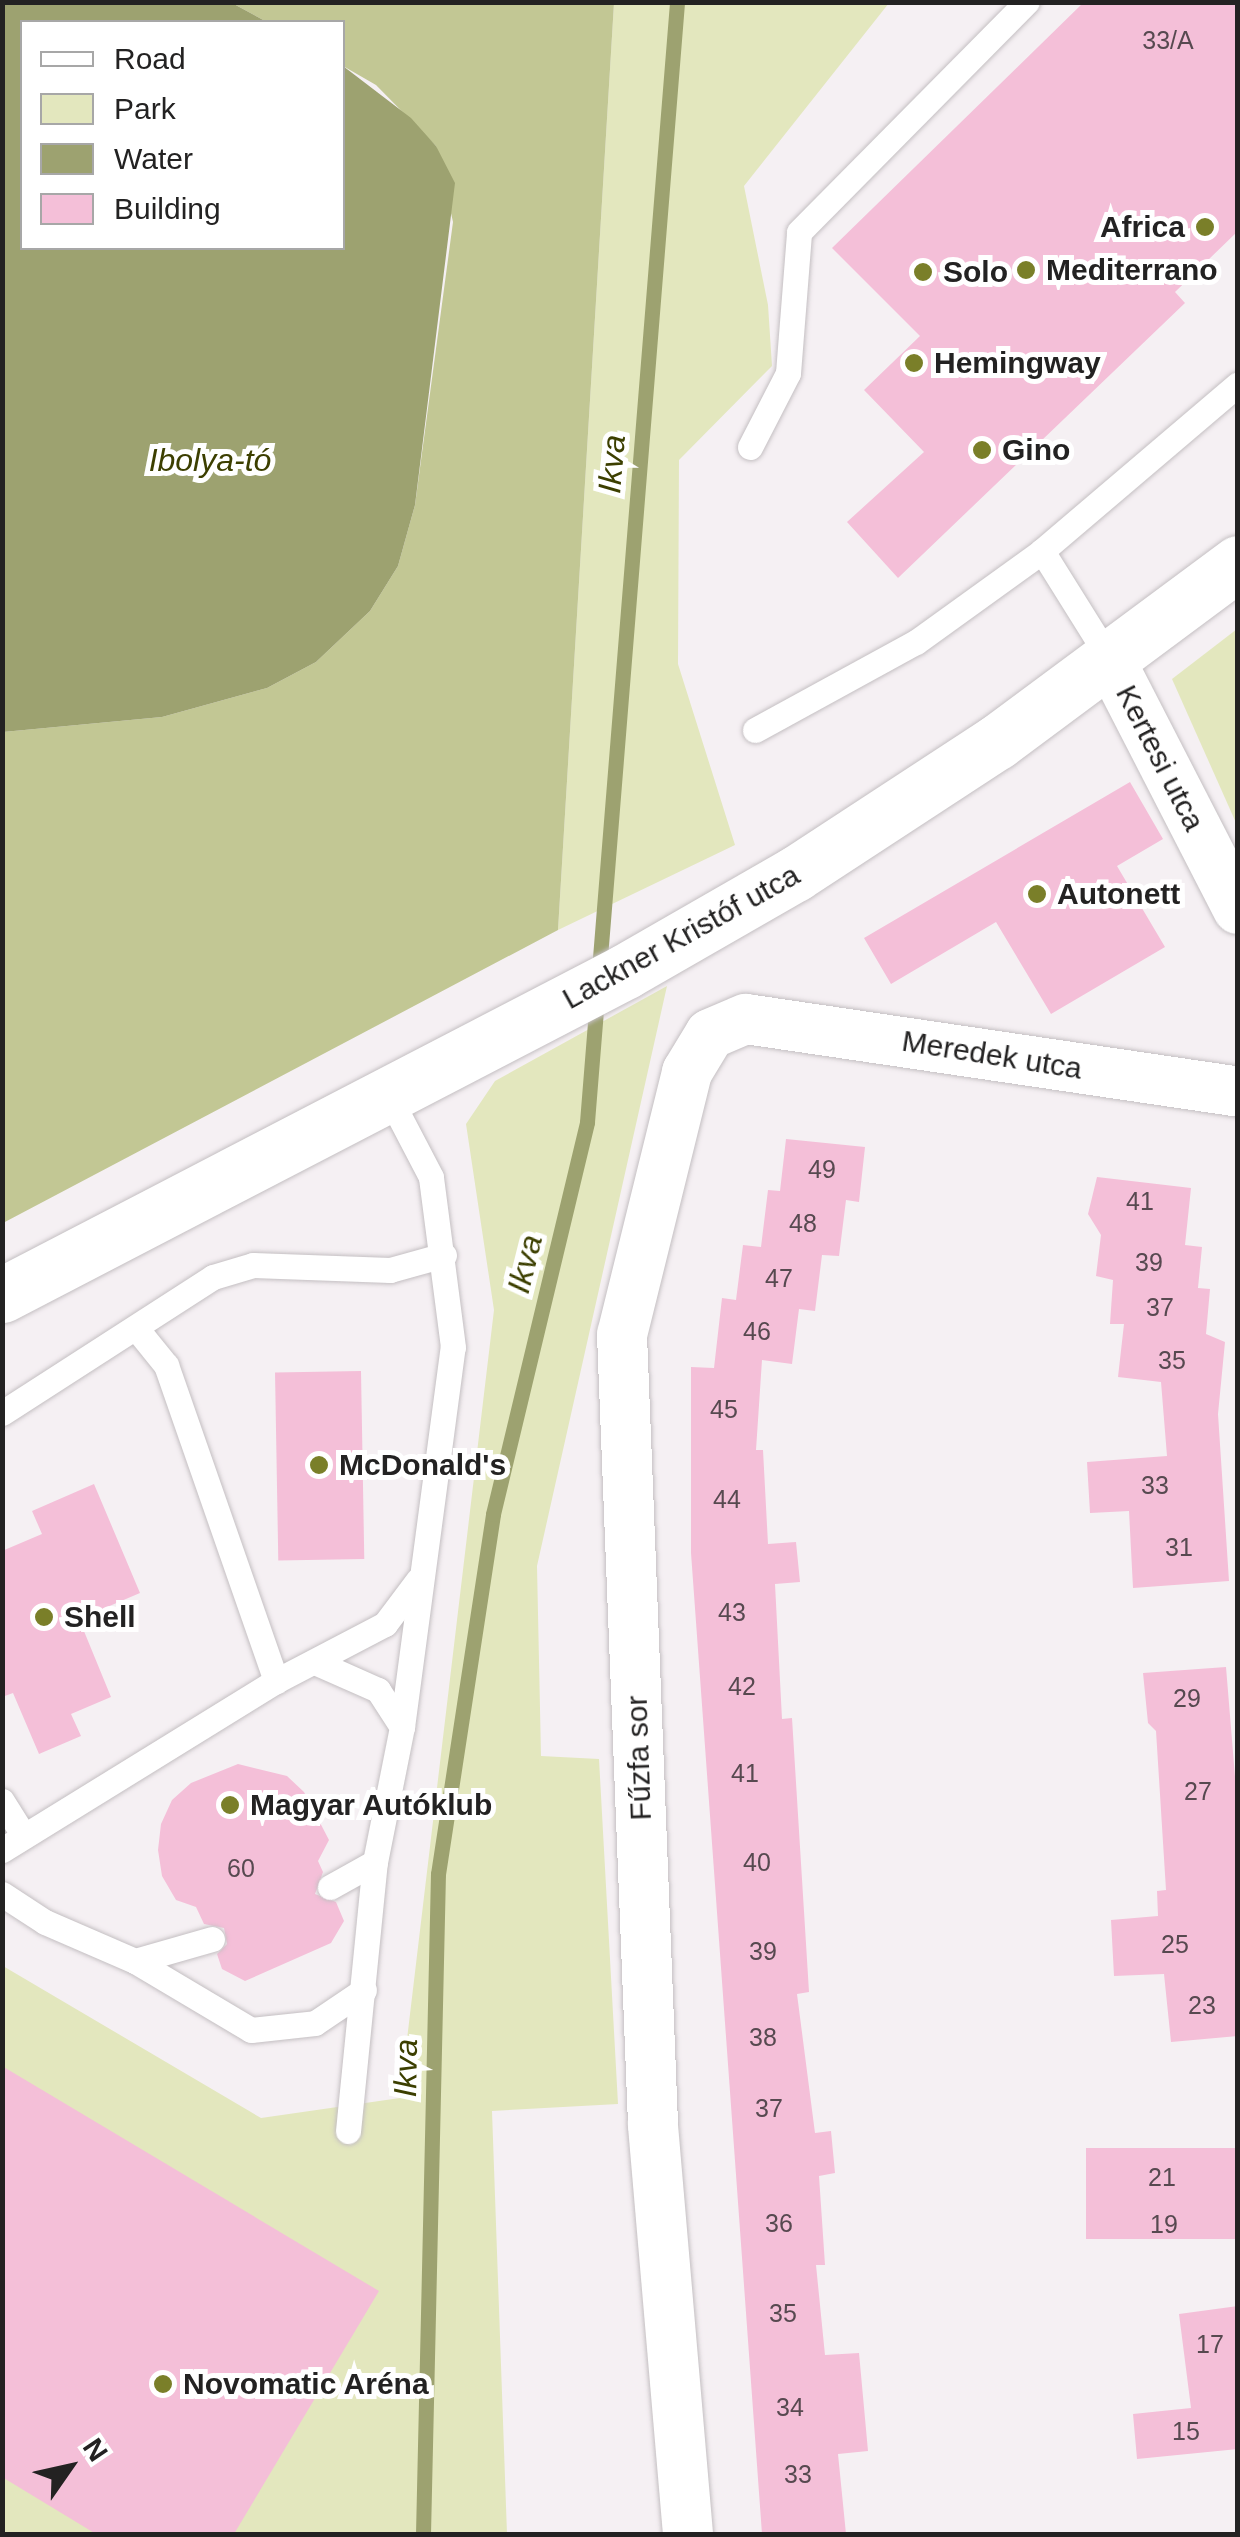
<!DOCTYPE html>
<html>
<head>
<meta charset="utf-8">
<style>
  body { margin:0 }
  #map { position:relative; width:1240px; height:2537px; overflow:hidden; background:#f5f0f3; font-family:Arial,sans-serif }
  div>[style] { position:absolute }
  .green>* { inset:0; background:#e3e7be }
  .forest>* { inset:0; background:#c2c794 }
  .water>* { inset:0; background:#9da270 }
  .stream>* { height:15px; margin:-7.5px; padding:0 7.5px; transform-origin:7.5px; border-radius:7.5px; background:#9da270 }
  .building>* { inset:0; background:#f4bfd8; transform-origin:0 0 }
  .roads { filter:drop-shadow(0 0 2px #c4bfc2) drop-shadow(0 0 2px #c4bfc2) }
  .lane>* { height:25px; margin:-12.5px; padding:0 12.5px; transform-origin:12.5px; border-radius:12.5px; background:#fff }
  .street>* { height:50px; margin:-25px; padding:0 25px; transform-origin:25px; border-radius:25px; background:#fff }
  .secondary>* { height:55px; margin:-27.5px; padding:0 27.5px; transform-origin:27.5px; border-radius:27.5px; background:#fff }
  .dots>* { width:28px; height:28px; translate:-50% -50%; box-sizing:border-box; border:5px solid #fff; border-radius:50% }
  span { translate:-50% -50%; white-space:nowrap; text-align:center; line-height:1.15; -webkit-text-stroke:10px #fff; paint-order:stroke }
  .number-label { font-size:25px; color:#574950 }
  .number-label span { -webkit-text-stroke-width:0 }
  .poi-label { font-size:30px; color:#232222; font-weight:700 }
  .right { translate:-100% -50%; text-align:right }
  .left { translate:0 -50%; text-align:left }
  .street-label { font-size:30px; color:#232222 }
  .water-label { font-size:32px; color:#3c3f00; font-style:italic }
  .frame { position:absolute; inset:0; border:5px solid #232222; pointer-events:none }
  .legend { position:absolute; left:20px; top:20px; width:325px; height:230px; box-sizing:border-box; background:#fff; border:2px solid #a7a7a7; margin:0; padding:12px 18px; list-style:none; font-size:30px; color:#232222 }
  .legend li { display:flex; align-items:center; gap:20px; height:50px }
  .legend b { width:50px; border:2px solid #a7a7a7 }
  .north { position:absolute; left:20px; top:2417px; width:100px; height:100px; -webkit-text-stroke:8px #fff; paint-order:stroke; rotate:56deg; font-size:28px; font-weight:700; line-height:40px; text-align:center; color:#232222 }
  .north::after { content:''; display:block; margin:auto; width:35px; height:45px; background:#232222; clip-path:polygon(50% 0,100% 100%,50% 72%,0 100%) }
</style>
</head>
<body>
<div id="map">
  <div class="green">
    <i style="clip-path:polygon(614px 3px,889px 3px,744px 186px,768px 305px,772px 366px,679px 460px,678px 664px,735px 845px,558px 930px)"></i>
    <i style="clip-path:polygon(1237px 629px,1237px 825px,1172px 679px)"></i>
    <i style="clip-path:polygon(667px 986px,537px 1566px,541px 1756px,599px 1759px,618px 2104px,492px 2111px,507px 2534px,3px 2534px,3px 1966px,261px 2118px,400px 2098px,494px 1310px,466px 1124px,495px 1081px)"></i>
  </div>
  <div class="forest">
    <i style="clip-path:polygon(232px 3px,614px 3px,558px 930px,3px 1223px,3px 732px,162px 717px,267px 688px,316px 662px,370px 611px,398px 566px,415px 505px,453px 222px,436px 146px,376px 85px,343px 66px,342px 22px,267px 22px)"></i>
  </div>
  <div class="water">
    <i style="clip-path:polygon(3px 2px,232px 3px,267px 22px,22px 22px,22px 248px,342px 248px,343px 66px,411px 118px,436px 146px,455px 183px,415px 505px,398px 566px,370px 611px,316px 662px,267px 688px,162px 717px,3px 732px)"></i>
  </div>
  <div class="stream">
    <i style="left:599px;top:970px;width:971px;rotate:-85.39deg"></i>
    <i style="left:423px;top:2534px;width:660px;rotate:-88.7deg"></i>
    <i style="left:438px;top:1874px;width:364px;rotate:-81.3deg"></i>
    <i style="left:493px;top:1514px;width:403px;rotate:-76.5deg"></i>
    <i style="left:587px;top:1122px;width:124px;rotate:-85.4deg"></i>
  </div>
  <div class="building">
    <i style="clip-path:polygon(1084px 2px,1238px 2px,1238px 231px,1175px 292px,1185px 303px,898px 578px,847px 522px,924px 452px,864px 390px,920px 336px,832px 248px)"></i>
    <i style="clip-path:polygon(1130px 782px,1163px 839px,1117px 866px,1165px 947px,1051px 1014px,996px 922px,891px 984px,864px 938px)"></i>
    <i style="clip-path:polygon(786px 1139px,865px 1147px,859px 1202px,846px 1200px,839px 1256px,822px 1255px,815px 1311px,799px 1309px,792px 1364px,762px 1360px,756px 1450px,763px 1450px,768px 1544px,796px 1542px,800px 1582px,775px 1584px,782px 1719px,792px 1718px,809px 1992px,797px 1994px,815px 2133px,831px 2131px,835px 2173px,819px 2176px,825px 2265px,816px 2265px,825px 2355px,859px 2353px,868px 2451px,838px 2454px,846px 2534px,762px 2534px,691px 1553px,691px 1367px,714px 1368px,722px 1298px,736px 1300px,743px 1245px,761px 1247px,768px 1190px,780px 1191px)"></i>
    <i style="clip-path:polygon(1097px 1177px,1191px 1188px,1185px 1245px,1202px 1247px,1198px 1288px,1210px 1289px,1206px 1334px,1225px 1342px,1218px 1414px,1229px 1581px,1133px 1588px,1129px 1511px,1090px 1513px,1087px 1462px,1167px 1456px,1161px 1382px,1118px 1377px,1124px 1324px,1110px 1324px,1113px 1280px,1096px 1276px,1101px 1235px,1088px 1214px)"></i>
    <i style="left:361px;top:1371px;width:188px;height:86px;rotate:89deg"></i>
    <i style="clip-path:polygon(94px 1484px,140px 1593px,79px 1619px,111px 1697px,71px 1714px,81px 1736px,39px 1754px,13px 1693px,2px 1697px,2px 1551px,42px 1534px,32px 1511px)"></i>
    <i style="clip-path:polygon(1226px 1667px,1238px 1813px,1238px 2036px,1171px 2042px,1164px 1974px,1114px 1976px,1111px 1920px,1158px 1916px,1157px 1891px,1166px 1890px,1156px 1731px,1148px 1723px,1143px 1673px)"></i>
    <i style="clip-path:polygon(238px 1764px,287px 1776px,304px 1792px,329px 1840px,318px 1861px,323px 1872px,315px 1894px,336px 1902px,344px 1921px,331px 1943px,245px 1981px,222px 1969px,217px 1954px,227px 1944px,224px 1928px,204px 1924px,196px 1907px,176px 1900px,162px 1876px,158px 1850px,161px 1824px,172px 1800px,191px 1783px)"></i>
    <i style="clip-path:polygon(2px 2066px,379px 2291px,234px 2534px,96px 2534px,2px 2477px)"></i>
    <i style="left:1238px;top:2148px;width:91px;height:152px;rotate:90deg"></i>
    <i style="clip-path:polygon(1238px 2306px,1238px 2449px,1137px 2459px,1133px 2414px,1191px 2408px,1179px 2314px)"></i>
  </div>
  <div class="roads">
    <div class="lane">
      <i style="left:750px;top:447px;width:83px;rotate:-62.8deg"></i>
      <i style="left:788px;top:373px;width:141px;rotate:-85.5deg"></i>
      <i style="left:799px;top:232px;width:324px;rotate:-45.3deg"></i>
      <i style="left:1042px;top:551px;width:128px;rotate:58deg"></i>
      <i style="left:755px;top:730px;width:183px;rotate:-28.7deg"></i>
      <i style="left:916px;top:642px;width:155px;rotate:-35.8deg"></i>
      <i style="left:1042px;top:551px;width:257px;rotate:-40.4deg"></i>
      <i style="left:136px;top:1328px;width:48px;rotate:51deg"></i>
      <i style="left:166px;top:1365px;width:335px;rotate:70.8deg"></i>
      <i style="left:2px;top:1413px;width:251px;rotate:-32.8deg"></i>
      <i style="left:213px;top:1277px;width:42px;rotate:-16.7deg"></i>
      <i style="left:253px;top:1265px;width:137px;rotate:2.1deg"></i>
      <i style="left:390px;top:1270px;width:56px;rotate:-15.5deg"></i>
      <i style="left:317px;top:1663px;width:67px;rotate:23.9deg"></i>
      <i style="left:378px;top:1690px;width:44px;rotate:57deg"></i>
      <i style="left:2px;top:1801px;width:40px;rotate:58deg"></i>
      <i style="left:2px;top:1850px;width:322px;rotate:-31.7deg"></i>
      <i style="left:276px;top:1681px;width:123px;rotate:-27.6deg"></i>
      <i style="left:385px;top:1624px;width:55px;rotate:-53.1deg"></i>
      <i style="left:330px;top:1887px;width:51px;rotate:-29.1deg"></i>
      <i style="left:2px;top:1894px;width:51px;rotate:33.1deg"></i>
      <i style="left:45px;top:1922px;width:98px;rotate:23.4deg"></i>
      <i style="left:135px;top:1961px;width:135px;rotate:30.7deg"></i>
      <i style="left:251px;top:2030px;width:64px;rotate:-6.2deg"></i>
      <i style="left:315px;top:2023px;width:59px;rotate:-34deg"></i>
      <i style="left:135px;top:1961px;width:80px;rotate:-15.9deg"></i>
      <i style="left:348px;top:2131px;width:270px;rotate:-84.3deg"></i>
      <i style="left:375px;top:1862px;width:138px;rotate:-78.7deg"></i>
      <i style="left:402px;top:1727px;width:383px;rotate:-82.4deg"></i>
      <i style="left:453px;top:1347px;width:171px;rotate:-97.4deg"></i>
      <i style="left:431px;top:1177px;width:95px;rotate:-117.6deg"></i>
    </div>
    <div class="street">
      <i style="left:1110px;top:660px;width:280px;rotate:62.8deg"></i>
      <i style="left:688px;top:2534px;width:411px;rotate:-94.9deg"></i>
      <i style="left:653px;top:2124px;width:790px;rotate:-92.25deg"></i>
      <i style="left:622px;top:1335px;width:271px;rotate:-76.1deg"></i>
      <i style="left:687px;top:1072px;width:44px;rotate:-58.8deg"></i>
      <i style="left:710px;top:1034px;width:39px;rotate:-23deg"></i>
      <i style="left:746px;top:1019px;width:497px;rotate:8.4deg"></i>
    </div>
    <div class="secondary">
      <i style="left:2px;top:1295px;width:703px;rotate:-27.44deg"></i>
      <i style="left:626px;top:971px;width:195px;rotate:-29.9deg"></i>
      <i style="left:795px;top:874px;width:241px;rotate:-33.2deg"></i>
      <i style="left:997px;top:742px;width:300px;rotate:-36.6deg"></i>
    </div>
  </div>
  <div class="dots">
    <i style="left:1205px;top:227px;background:#7a7f29"></i>
    <i style="left:1026px;top:270px;background:#7a7f29"></i>
    <i style="left:923px;top:272px;background:#7a7f29"></i>
    <i style="left:914px;top:363px;background:#7a7f29"></i>
    <i style="left:982px;top:450px;background:#7a7f29"></i>
    <i style="left:1037px;top:894px;background:#7a7f29"></i>
    <i style="left:319px;top:1465px;background:#7a7f29"></i>
    <i style="left:44px;top:1617px;background:#7a7f29"></i>
    <i style="left:230px;top:1805px;background:#7a7f29"></i>
    <i style="left:163px;top:2384px;background:#7a7f29"></i>
  </div>
  <div class="number-label">
    <span style="left:1168px;top:40px">33/A</span>
    <span style="left:822px;top:1169px">49</span>
    <span style="left:1140px;top:1201px">41</span>
    <span style="left:803px;top:1223px">48</span>
    <span style="left:1149px;top:1262px">39</span>
    <span style="left:779px;top:1278px">47</span>
    <span style="left:1160px;top:1307px">37</span>
    <span style="left:757px;top:1331px">46</span>
    <span style="left:1172px;top:1360px">35</span>
    <span style="left:724px;top:1409px">45</span>
    <span style="left:1155px;top:1485px">33</span>
    <span style="left:727px;top:1499px">44</span>
    <span style="left:1179px;top:1547px">31</span>
    <span style="left:732px;top:1612px">43</span>
    <span style="left:742px;top:1686px">42</span>
    <span style="left:1187px;top:1698px">29</span>
    <span style="left:745px;top:1773px">41</span>
    <span style="left:1198px;top:1791px">27</span>
    <span style="left:757px;top:1862px">40</span>
    <span style="left:241px;top:1868px">60</span>
    <span style="left:1175px;top:1944px">25</span>
    <span style="left:763px;top:1951px">39</span>
    <span style="left:1202px;top:2005px">23</span>
    <span style="left:763px;top:2037px">38</span>
    <span style="left:769px;top:2108px">37</span>
    <span style="left:1162px;top:2177px">21</span>
    <span style="left:779px;top:2223px">36</span>
    <span style="left:1164px;top:2224px">19</span>
    <span style="left:783px;top:2313px">35</span>
    <span style="left:1210px;top:2344px">17</span>
    <span style="left:790px;top:2407px">34</span>
    <span style="left:1186px;top:2431px">15</span>
    <span style="left:798px;top:2474px">33</span>
  </div>
  <div class="poi-label">
    <span class="right" style="left:1185px;top:227px">Africa</span>
    <span class="left" style="left:1046px;top:270px">Mediterrano</span>
    <span class="left" style="left:943px;top:272px">Solo</span>
    <span class="left" style="left:934px;top:363px">Hemingway</span>
    <span class="left" style="left:1002px;top:450px">Gino</span>
    <span class="left" style="left:1057px;top:894px">Autonett</span>
    <span class="left" style="left:339px;top:1465px">McDonald's</span>
    <span class="left" style="left:64px;top:1617px">Shell</span>
    <span class="left" style="left:250px;top:1805px">Magyar Autóklub</span>
    <span class="left" style="left:183px;top:2384px">Novomatic Aréna</span>
  </div>
  <div class="street-label">
    <span style="left:1160px;top:758px;rotate:63deg">Kertesi utca</span>
    <span style="left:681px;top:937px;rotate:-29deg">Lackner Kristóf utca</span>
    <span style="left:992px;top:1055px;rotate:9deg">Meredek utca</span>
    <span style="left:639px;top:1758px;rotate:-92deg">Fűzfa sor</span>
  </div>
  <div class="water-label">
    <span style="left:210px;top:460px">Ibolya-tó</span>
    <span style="left:612px;top:464px;rotate:-85deg">Ikva</span>
    <span style="left:525px;top:1264px;rotate:-76deg">Ikva</span>
    <span style="left:406px;top:2068px;rotate:-89deg">Ikva</span>
  </div>
  <div class="frame"></div>
  <ul class="legend">
  <li><b style="height:12px;background:#fff"></b>Road</li>
  <li><b style="height:28px;background:#e3e7be"></b>Park</li>
  <li><b style="height:28px;background:#9da270"></b>Water</li>
  <li><b style="height:28px;background:#f4bfd8"></b>Building</li>
  </ul>
  <div class="north">N</div>
</div>
</body>
</html>
